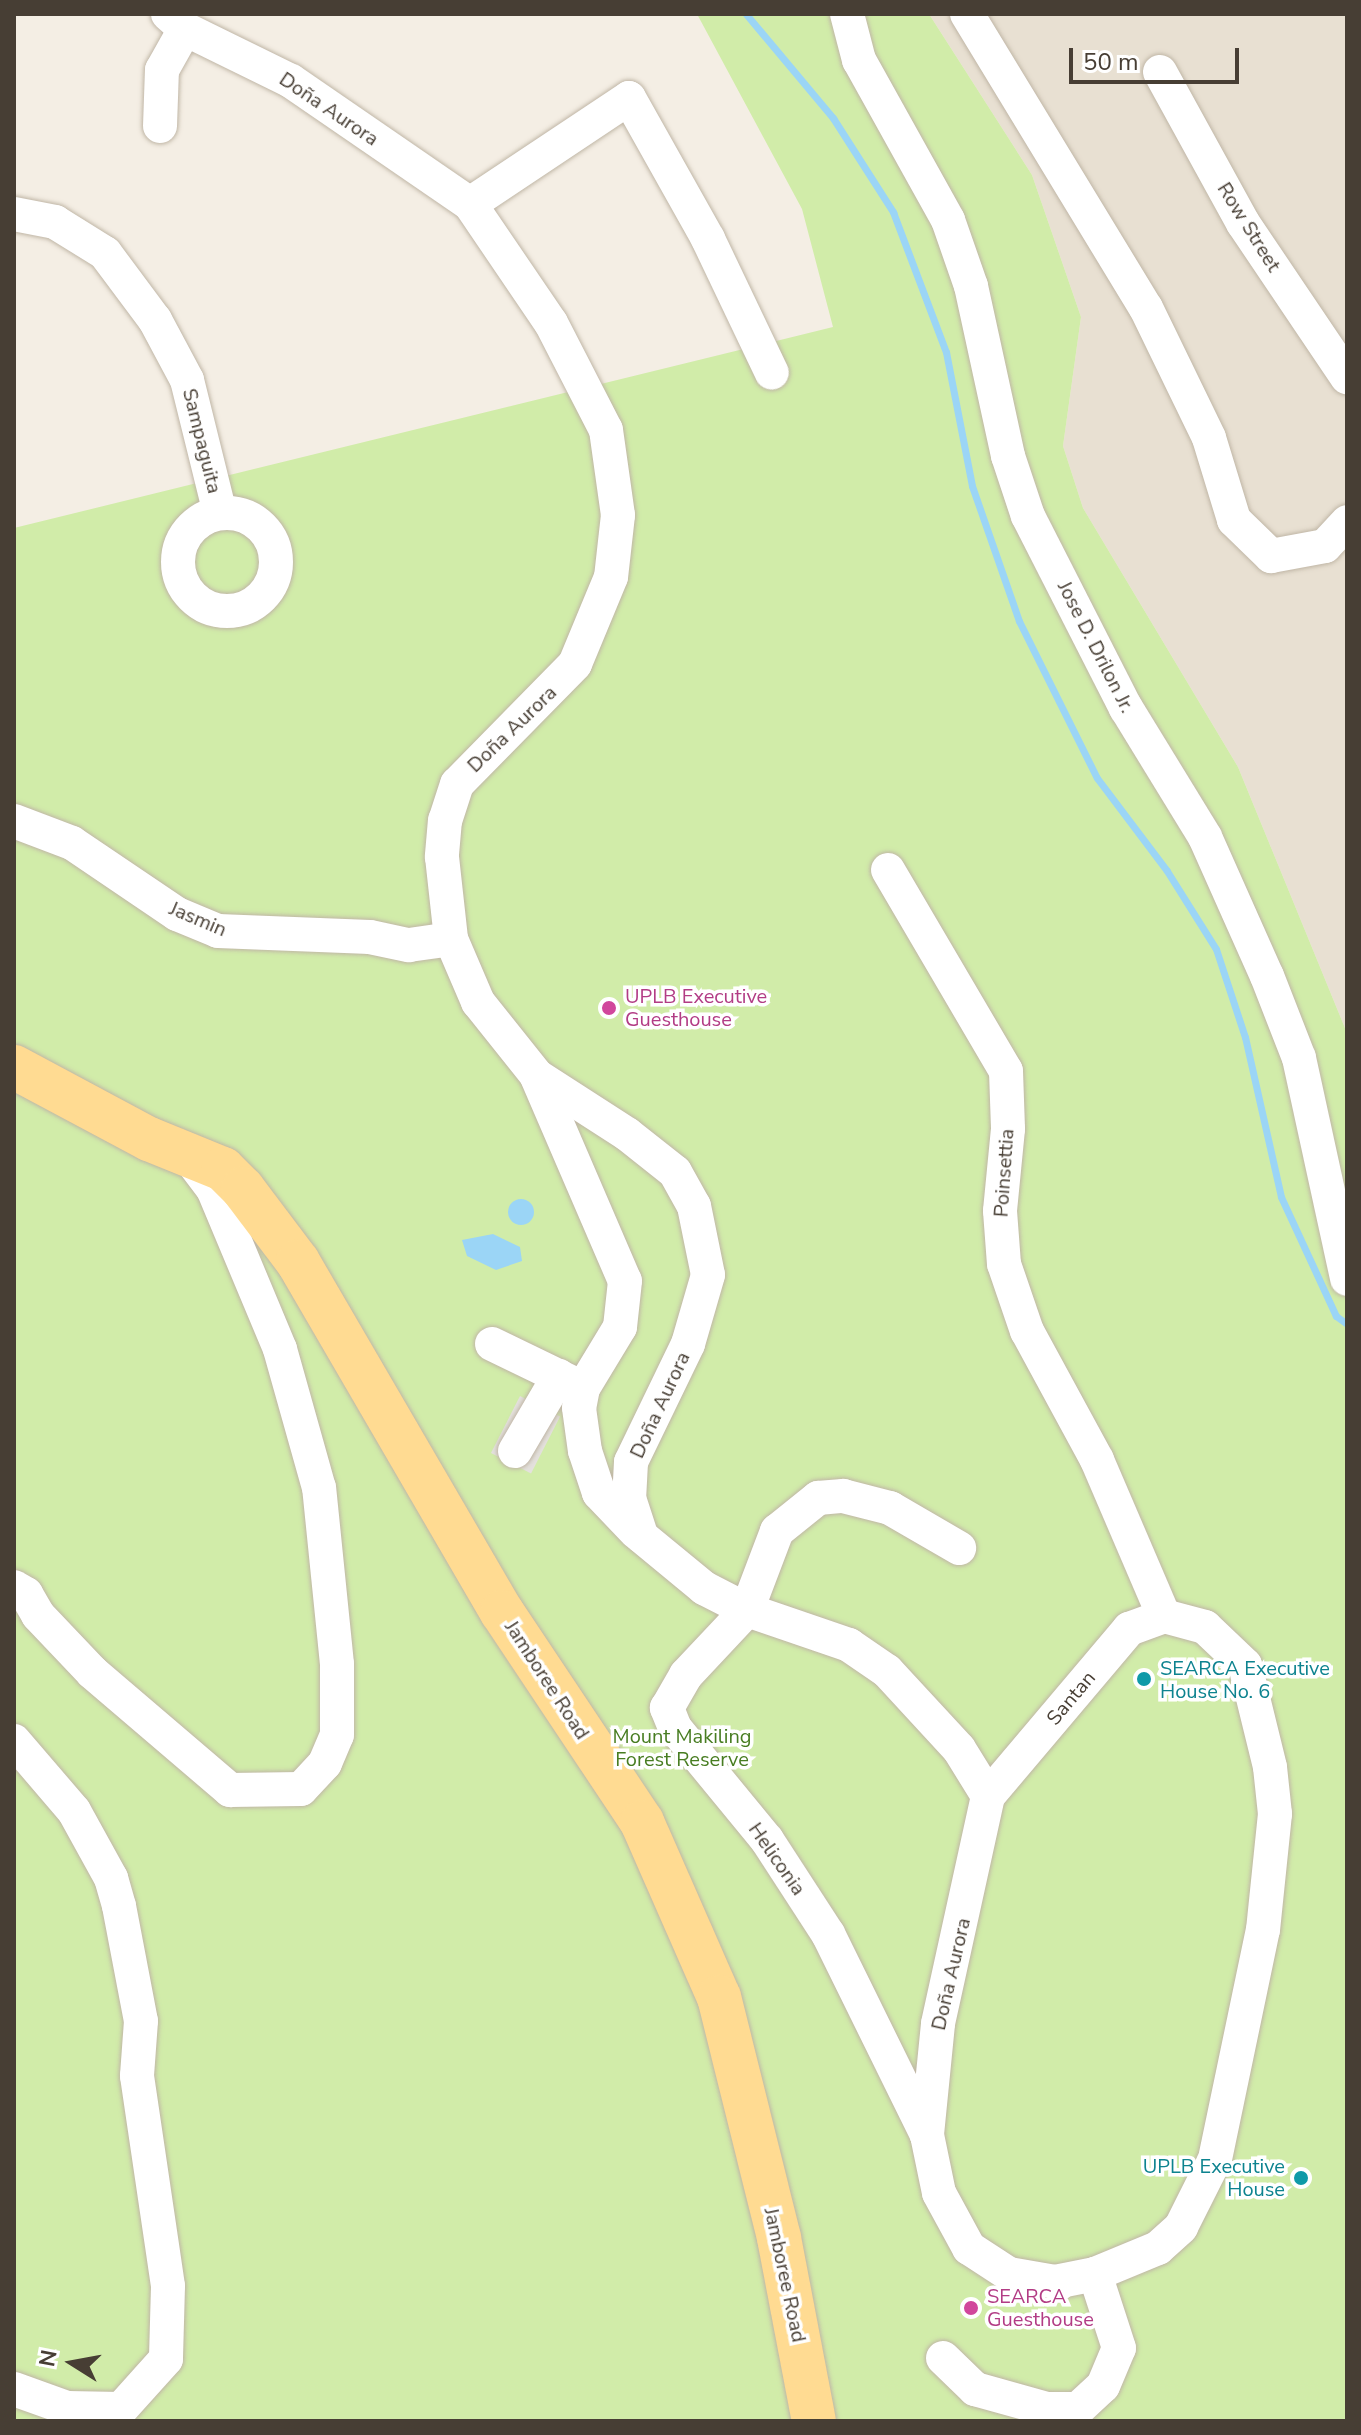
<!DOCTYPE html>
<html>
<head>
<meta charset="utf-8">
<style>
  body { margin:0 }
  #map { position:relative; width:1361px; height:2435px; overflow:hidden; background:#f4eee4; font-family:"Nunito Sans",sans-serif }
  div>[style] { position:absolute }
  .residential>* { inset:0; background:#e8e0d2 }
  .green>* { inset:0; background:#d1eca9 }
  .parking>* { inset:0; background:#e4e1dd; transform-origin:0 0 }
  .water>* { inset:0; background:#9bd5f6 }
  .round { border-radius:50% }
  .stream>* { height:7px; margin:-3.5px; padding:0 3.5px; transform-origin:3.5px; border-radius:3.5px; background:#9bd5f6 }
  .roads { filter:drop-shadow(0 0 2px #c0b6a6) drop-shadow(0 0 2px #c0b6a6) }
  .minor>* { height:34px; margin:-17px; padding:0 17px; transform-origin:17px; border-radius:17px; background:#fff }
  .minor>.ring { margin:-17px; padding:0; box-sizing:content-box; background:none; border:34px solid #fff; border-radius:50% }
  .major>* { height:44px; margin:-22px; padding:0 22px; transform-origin:22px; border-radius:22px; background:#ffdb92 }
  .dots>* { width:22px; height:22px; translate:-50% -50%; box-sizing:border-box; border:4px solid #fff; border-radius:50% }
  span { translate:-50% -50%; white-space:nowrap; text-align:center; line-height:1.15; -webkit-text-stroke:7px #fff; paint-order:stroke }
  .street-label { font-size:20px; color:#473e34 }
  .hotel-label { font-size:20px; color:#b23c85 }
  .left { translate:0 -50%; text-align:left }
  .culture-label { font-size:20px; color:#0d838f }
  .right { translate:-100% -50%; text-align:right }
  .park-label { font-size:20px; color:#487d22 }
  .frame { position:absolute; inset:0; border:16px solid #473e34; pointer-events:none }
  .north { position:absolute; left:32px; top:2323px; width:80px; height:80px; -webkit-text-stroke:6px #fff; paint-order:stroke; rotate:281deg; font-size:22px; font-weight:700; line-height:32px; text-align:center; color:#473e34 }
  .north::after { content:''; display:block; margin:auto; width:28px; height:36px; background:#473e34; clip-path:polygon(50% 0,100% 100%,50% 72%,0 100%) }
  .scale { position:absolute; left:1069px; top:48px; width:170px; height:36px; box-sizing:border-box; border:4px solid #473e34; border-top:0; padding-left:10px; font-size:24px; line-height:28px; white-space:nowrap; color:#473e34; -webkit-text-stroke:6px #fff; paint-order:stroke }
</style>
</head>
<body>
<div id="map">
  <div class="residential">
    <i style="clip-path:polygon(929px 14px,1347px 14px,1347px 1033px,1238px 767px,1083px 508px,1063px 446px,1081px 317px,1032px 175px)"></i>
  </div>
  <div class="green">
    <i style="clip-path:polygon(697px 14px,929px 14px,1032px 175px,1081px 317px,1063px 446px,1083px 508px,1238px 767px,1347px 1033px,1347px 2421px,14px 2421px,14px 528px,833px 327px,802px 209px)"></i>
  </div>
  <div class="parking">
    <i style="left:520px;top:1396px;width:45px;height:64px;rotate:27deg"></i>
  </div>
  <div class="water">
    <i class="round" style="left:508px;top:1199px;width:26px;height:26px"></i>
    <i style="clip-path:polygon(493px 1234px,520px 1247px,522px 1261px,496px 1270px,467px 1256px,462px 1240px)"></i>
  </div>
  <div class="stream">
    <i style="left:746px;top:14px;width:136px;rotate:50.1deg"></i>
    <i style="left:833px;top:118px;width:112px;rotate:57.4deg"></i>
    <i style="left:893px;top:212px;width:150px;rotate:69.3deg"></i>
    <i style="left:946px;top:352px;width:136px;rotate:79deg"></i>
    <i style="left:972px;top:486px;width:143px;rotate:70.8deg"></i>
    <i style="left:1019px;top:621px;width:175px;rotate:63.6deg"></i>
    <i style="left:1097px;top:778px;width:116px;rotate:53deg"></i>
    <i style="left:1167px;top:871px;width:92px;rotate:57.9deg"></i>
    <i style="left:1216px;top:949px;width:93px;rotate:71.8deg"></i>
    <i style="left:1245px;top:1037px;width:164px;rotate:77.3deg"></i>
    <i style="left:1281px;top:1197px;width:131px;rotate:65.2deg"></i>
    <i style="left:1336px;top:1316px;width:14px;rotate:36deg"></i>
  </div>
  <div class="roads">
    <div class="minor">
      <i style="left:168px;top:14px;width:23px;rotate:41deg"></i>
      <i style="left:185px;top:29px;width:118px;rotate:26.1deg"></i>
      <i style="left:291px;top:81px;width:217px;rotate:34.5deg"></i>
      <i style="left:470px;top:204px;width:144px;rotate:55.8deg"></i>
      <i style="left:551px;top:323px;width:120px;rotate:62.8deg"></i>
      <i style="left:606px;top:430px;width:86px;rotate:82deg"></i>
      <i style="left:618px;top:515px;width:62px;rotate:96.4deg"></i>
      <i style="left:611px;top:577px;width:94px;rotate:112.5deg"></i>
      <i style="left:575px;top:664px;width:168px;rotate:134.5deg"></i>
      <i style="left:457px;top:784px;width:38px;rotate:108deg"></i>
      <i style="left:445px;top:820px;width:37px;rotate:95deg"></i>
      <i style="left:442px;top:857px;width:82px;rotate:83.7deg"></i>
      <i style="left:451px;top:939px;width:69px;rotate:66.8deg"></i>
      <i style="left:478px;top:1002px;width:95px;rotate:51.4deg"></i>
      <i style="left:537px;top:1076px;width:107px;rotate:32.8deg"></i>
      <i style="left:627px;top:1134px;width:61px;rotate:38.4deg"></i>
      <i style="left:675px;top:1172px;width:39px;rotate:61deg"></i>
      <i style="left:694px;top:1206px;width:70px;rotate:78.5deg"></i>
      <i style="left:708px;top:1275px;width:72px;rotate:106.2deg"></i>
      <i style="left:688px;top:1344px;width:131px;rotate:115.8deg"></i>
      <i style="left:631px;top:1462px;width:36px;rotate:93deg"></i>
      <i style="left:629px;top:1498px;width:40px;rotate:72deg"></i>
      <i style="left:641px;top:1536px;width:82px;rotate:39.5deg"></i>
      <i style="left:704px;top:1588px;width:48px;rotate:27.1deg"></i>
      <i style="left:747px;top:1610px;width:108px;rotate:18.9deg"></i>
      <i style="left:849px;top:1645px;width:46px;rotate:34.4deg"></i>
      <i style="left:887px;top:1671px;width:106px;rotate:47.3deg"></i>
      <i style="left:959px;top:1749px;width:55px;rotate:58.3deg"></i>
      <i style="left:988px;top:1796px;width:233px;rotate:102.4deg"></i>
      <i style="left:938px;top:2024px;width:112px;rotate:95.7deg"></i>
      <i style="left:927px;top:2135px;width:59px;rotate:78.3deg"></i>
      <i style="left:939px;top:2193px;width:63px;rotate:61.4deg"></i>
      <i style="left:969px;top:2248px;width:48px;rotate:33deg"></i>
      <i style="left:1009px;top:2274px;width:47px;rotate:9.9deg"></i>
      <i style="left:1055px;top:2282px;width:41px;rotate:-11.3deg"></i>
      <i style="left:1095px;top:2274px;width:68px;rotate:-22.4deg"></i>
      <i style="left:1158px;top:2248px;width:31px;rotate:-42deg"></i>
      <i style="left:1181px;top:2227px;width:76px;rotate:-63.4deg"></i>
      <i style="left:1215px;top:2159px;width:234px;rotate:-78.2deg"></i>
      <i style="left:1263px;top:1930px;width:117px;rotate:-84.1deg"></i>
      <i style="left:1275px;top:1814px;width:47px;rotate:-96.1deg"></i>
      <i style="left:1270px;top:1767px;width:105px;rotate:-103.8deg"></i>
      <i style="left:1245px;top:1665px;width:55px;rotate:-136.5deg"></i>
      <i style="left:1205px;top:1627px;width:42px;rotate:-165deg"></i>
      <i style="left:847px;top:14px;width:48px;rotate:75.4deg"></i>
      <i style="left:859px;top:60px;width:183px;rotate:60.9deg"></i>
      <i style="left:948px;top:220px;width:70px;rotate:70.8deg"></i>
      <i style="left:971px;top:286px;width:174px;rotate:77.7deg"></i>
      <i style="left:1008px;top:456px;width:63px;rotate:71.6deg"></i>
      <i style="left:1028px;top:516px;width:216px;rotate:63deg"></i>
      <i style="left:1126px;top:708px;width:151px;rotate:58.5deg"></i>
      <i style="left:1205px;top:837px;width:152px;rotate:66deg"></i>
      <i style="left:1267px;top:976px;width:88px;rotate:68.7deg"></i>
      <i style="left:1299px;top:1058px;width:226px;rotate:77.7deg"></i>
      <i style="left:967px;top:14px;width:344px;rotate:58.7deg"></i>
      <i style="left:1146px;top:308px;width:144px;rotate:64.1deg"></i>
      <i style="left:1209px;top:438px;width:86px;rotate:73deg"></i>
      <i style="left:1234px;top:520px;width:52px;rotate:44.2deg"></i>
      <i style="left:1271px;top:556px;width:55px;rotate:-10.5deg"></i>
      <i style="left:1325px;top:546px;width:33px;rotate:-47deg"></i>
      <i style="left:1160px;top:72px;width:172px;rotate:61.2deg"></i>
      <i style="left:1243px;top:223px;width:186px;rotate:56deg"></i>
      <i style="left:160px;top:126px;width:56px;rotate:-88deg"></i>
      <i style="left:162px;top:70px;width:47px;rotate:-60.7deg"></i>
      <i style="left:470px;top:204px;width:191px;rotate:-33.7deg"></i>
      <i style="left:629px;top:98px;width:162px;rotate:60.7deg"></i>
      <i style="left:708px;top:239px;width:148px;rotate:64.5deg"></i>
      <i style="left:14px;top:214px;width:42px;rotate:11deg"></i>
      <i style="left:55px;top:222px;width:59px;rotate:31.8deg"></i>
      <i style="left:105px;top:253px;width:84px;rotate:53.3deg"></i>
      <i style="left:155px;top:320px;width:68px;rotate:61.9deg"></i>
      <i style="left:187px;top:380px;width:137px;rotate:76.1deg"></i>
      <i class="ring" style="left:178px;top:513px;width:64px;height:64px"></i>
      <i style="left:14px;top:821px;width:62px;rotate:20.8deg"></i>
      <i style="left:72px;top:843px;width:127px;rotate:34.1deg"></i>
      <i style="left:177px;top:914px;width:44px;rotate:22.5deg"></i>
      <i style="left:218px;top:931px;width:152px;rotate:2.3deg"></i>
      <i style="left:370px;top:937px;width:40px;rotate:12deg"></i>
      <i style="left:409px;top:945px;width:42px;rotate:-8.1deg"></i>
      <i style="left:888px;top:870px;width:233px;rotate:59.6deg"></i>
      <i style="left:1006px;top:1071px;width:58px;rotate:88deg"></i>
      <i style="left:1008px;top:1129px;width:82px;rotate:95.6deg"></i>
      <i style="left:1000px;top:1211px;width:53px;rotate:85.7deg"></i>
      <i style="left:1004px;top:1264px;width:71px;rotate:71.1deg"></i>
      <i style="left:1027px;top:1331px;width:147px;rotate:61.5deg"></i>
      <i style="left:1097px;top:1460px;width:170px;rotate:66.8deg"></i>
      <i style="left:537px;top:1077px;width:222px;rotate:66.7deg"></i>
      <i style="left:625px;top:1281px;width:46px;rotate:96.2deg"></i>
      <i style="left:620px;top:1327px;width:71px;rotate:121.2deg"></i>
      <i style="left:583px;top:1388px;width:20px;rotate:101deg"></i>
      <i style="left:579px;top:1408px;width:43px;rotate:82.1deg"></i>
      <i style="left:585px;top:1451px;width:44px;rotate:71.6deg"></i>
      <i style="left:599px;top:1493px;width:54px;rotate:46.5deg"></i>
      <i style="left:492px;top:1344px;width:101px;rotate:25.8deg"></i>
      <i style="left:515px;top:1451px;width:87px;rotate:-59.6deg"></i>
      <i style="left:14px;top:1587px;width:14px;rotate:30deg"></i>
      <i style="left:26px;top:1594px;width:24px;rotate:60deg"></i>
      <i style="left:38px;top:1615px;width:79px;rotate:46.5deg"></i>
      <i style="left:92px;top:1672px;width:182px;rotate:40.5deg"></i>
      <i style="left:230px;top:1790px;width:71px;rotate:-0.8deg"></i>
      <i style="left:301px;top:1789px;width:35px;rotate:-47deg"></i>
      <i style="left:325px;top:1763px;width:30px;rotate:-67deg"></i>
      <i style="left:337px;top:1735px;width:71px;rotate:-90deg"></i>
      <i style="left:337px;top:1664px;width:177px;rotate:-95.8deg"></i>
      <i style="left:319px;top:1488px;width:144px;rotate:-105.7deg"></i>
      <i style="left:280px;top:1349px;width:173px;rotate:-112.7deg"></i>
      <i style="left:213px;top:1189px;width:38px;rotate:-127deg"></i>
      <i style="left:14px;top:1741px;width:92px;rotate:49.4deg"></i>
      <i style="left:74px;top:1811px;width:77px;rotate:61.1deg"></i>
      <i style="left:111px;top:1878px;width:29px;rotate:74deg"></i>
      <i style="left:119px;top:1906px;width:117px;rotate:79.2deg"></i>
      <i style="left:141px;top:2021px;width:55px;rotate:94.2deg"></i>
      <i style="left:137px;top:2076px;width:212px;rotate:81.6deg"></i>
      <i style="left:168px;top:2286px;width:73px;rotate:91.6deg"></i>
      <i style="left:166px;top:2359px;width:67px;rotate:132deg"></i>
      <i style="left:121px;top:2409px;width:54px;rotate:-178.9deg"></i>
      <i style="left:67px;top:2408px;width:56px;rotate:-160.3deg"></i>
      <i style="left:988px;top:1796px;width:219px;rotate:-49.8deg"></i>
      <i style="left:1129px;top:1629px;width:37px;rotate:-20deg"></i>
      <i style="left:927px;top:2135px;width:224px;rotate:-116.2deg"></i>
      <i style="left:828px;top:1934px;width:112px;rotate:-123deg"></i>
      <i style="left:767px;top:1840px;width:145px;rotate:-129.4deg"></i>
      <i style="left:675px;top:1728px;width:22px;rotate:-112deg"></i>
      <i style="left:667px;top:1708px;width:38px;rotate:-60deg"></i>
      <i style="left:686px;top:1675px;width:89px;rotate:-46.8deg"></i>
      <i style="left:747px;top:1610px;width:85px;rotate:-69.2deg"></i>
      <i style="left:777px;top:1531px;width:53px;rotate:-38.8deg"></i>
      <i style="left:818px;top:1498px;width:25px;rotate:-5deg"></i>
      <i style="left:843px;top:1496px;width:49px;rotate:14.3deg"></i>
      <i style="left:890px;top:1508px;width:80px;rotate:30.1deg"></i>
      <i style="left:943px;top:2358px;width:45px;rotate:44.1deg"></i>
      <i style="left:975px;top:2389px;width:75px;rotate:15.5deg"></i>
      <i style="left:1047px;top:2409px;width:31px"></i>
      <i style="left:1078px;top:2409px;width:34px;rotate:-43deg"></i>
      <i style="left:1103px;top:2386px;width:41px;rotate:-67.2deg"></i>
      <i style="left:1119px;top:2348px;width:78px;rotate:-108deg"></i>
    </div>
    <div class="major">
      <i style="left:14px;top:1067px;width:153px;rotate:28.1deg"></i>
      <i style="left:149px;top:1139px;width:80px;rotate:22.1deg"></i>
      <i style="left:223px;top:1169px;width:28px;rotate:45deg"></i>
      <i style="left:243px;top:1189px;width:91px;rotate:53deg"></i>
      <i style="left:298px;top:1262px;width:405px;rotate:59.8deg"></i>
      <i style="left:502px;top:1612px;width:252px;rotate:56.3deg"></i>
      <i style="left:642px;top:1822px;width:191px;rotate:66.3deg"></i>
      <i style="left:719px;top:1997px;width:248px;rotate:76deg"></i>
      <i style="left:779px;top:2238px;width:186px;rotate:79.2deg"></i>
    </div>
  </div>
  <div class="dots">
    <i style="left:609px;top:1008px;background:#d1479c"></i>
    <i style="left:1144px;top:1679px;background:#0f9aa8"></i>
    <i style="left:1301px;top:2178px;background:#0f9aa8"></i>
    <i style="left:971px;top:2308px;background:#d1479c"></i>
  </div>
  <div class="street-label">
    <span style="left:329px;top:109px;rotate:34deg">Doña Aurora</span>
    <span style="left:1249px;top:227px;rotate:58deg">Row Street</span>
    <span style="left:202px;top:441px;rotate:76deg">Sampaguita</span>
    <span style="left:1096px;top:647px;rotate:63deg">Jose D. Drilon Jr.</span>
    <span style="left:512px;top:729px;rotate:-44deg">Doña Aurora</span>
    <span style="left:198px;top:919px;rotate:23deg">Jasmin</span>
    <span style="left:1004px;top:1173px;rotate:-86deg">Poinsettia</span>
    <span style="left:660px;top:1405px;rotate:-65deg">Doña Aurora</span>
    <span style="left:547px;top:1680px;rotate:57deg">Jamboree Road</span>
    <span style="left:1071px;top:1698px;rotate:-50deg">Santan</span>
    <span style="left:777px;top:1859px;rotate:55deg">Heliconia</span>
    <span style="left:951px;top:1974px;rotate:-77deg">Doña Aurora</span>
    <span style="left:785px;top:2275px;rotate:78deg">Jamboree Road</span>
  </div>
  <div class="hotel-label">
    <span class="left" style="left:625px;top:1008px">UPLB Executive<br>Guesthouse</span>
    <span class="left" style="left:987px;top:2308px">SEARCA<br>Guesthouse</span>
  </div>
  <div class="culture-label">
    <span class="left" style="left:1160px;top:1680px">SEARCA Executive<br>House No. 6</span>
    <span class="right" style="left:1285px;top:2178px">UPLB Executive<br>House</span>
  </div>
  <div class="park-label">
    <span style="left:682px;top:1748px">Mount Makiling<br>Forest Reserve</span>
  </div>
  <div class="frame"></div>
  <div class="north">N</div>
  <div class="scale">50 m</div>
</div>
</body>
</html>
